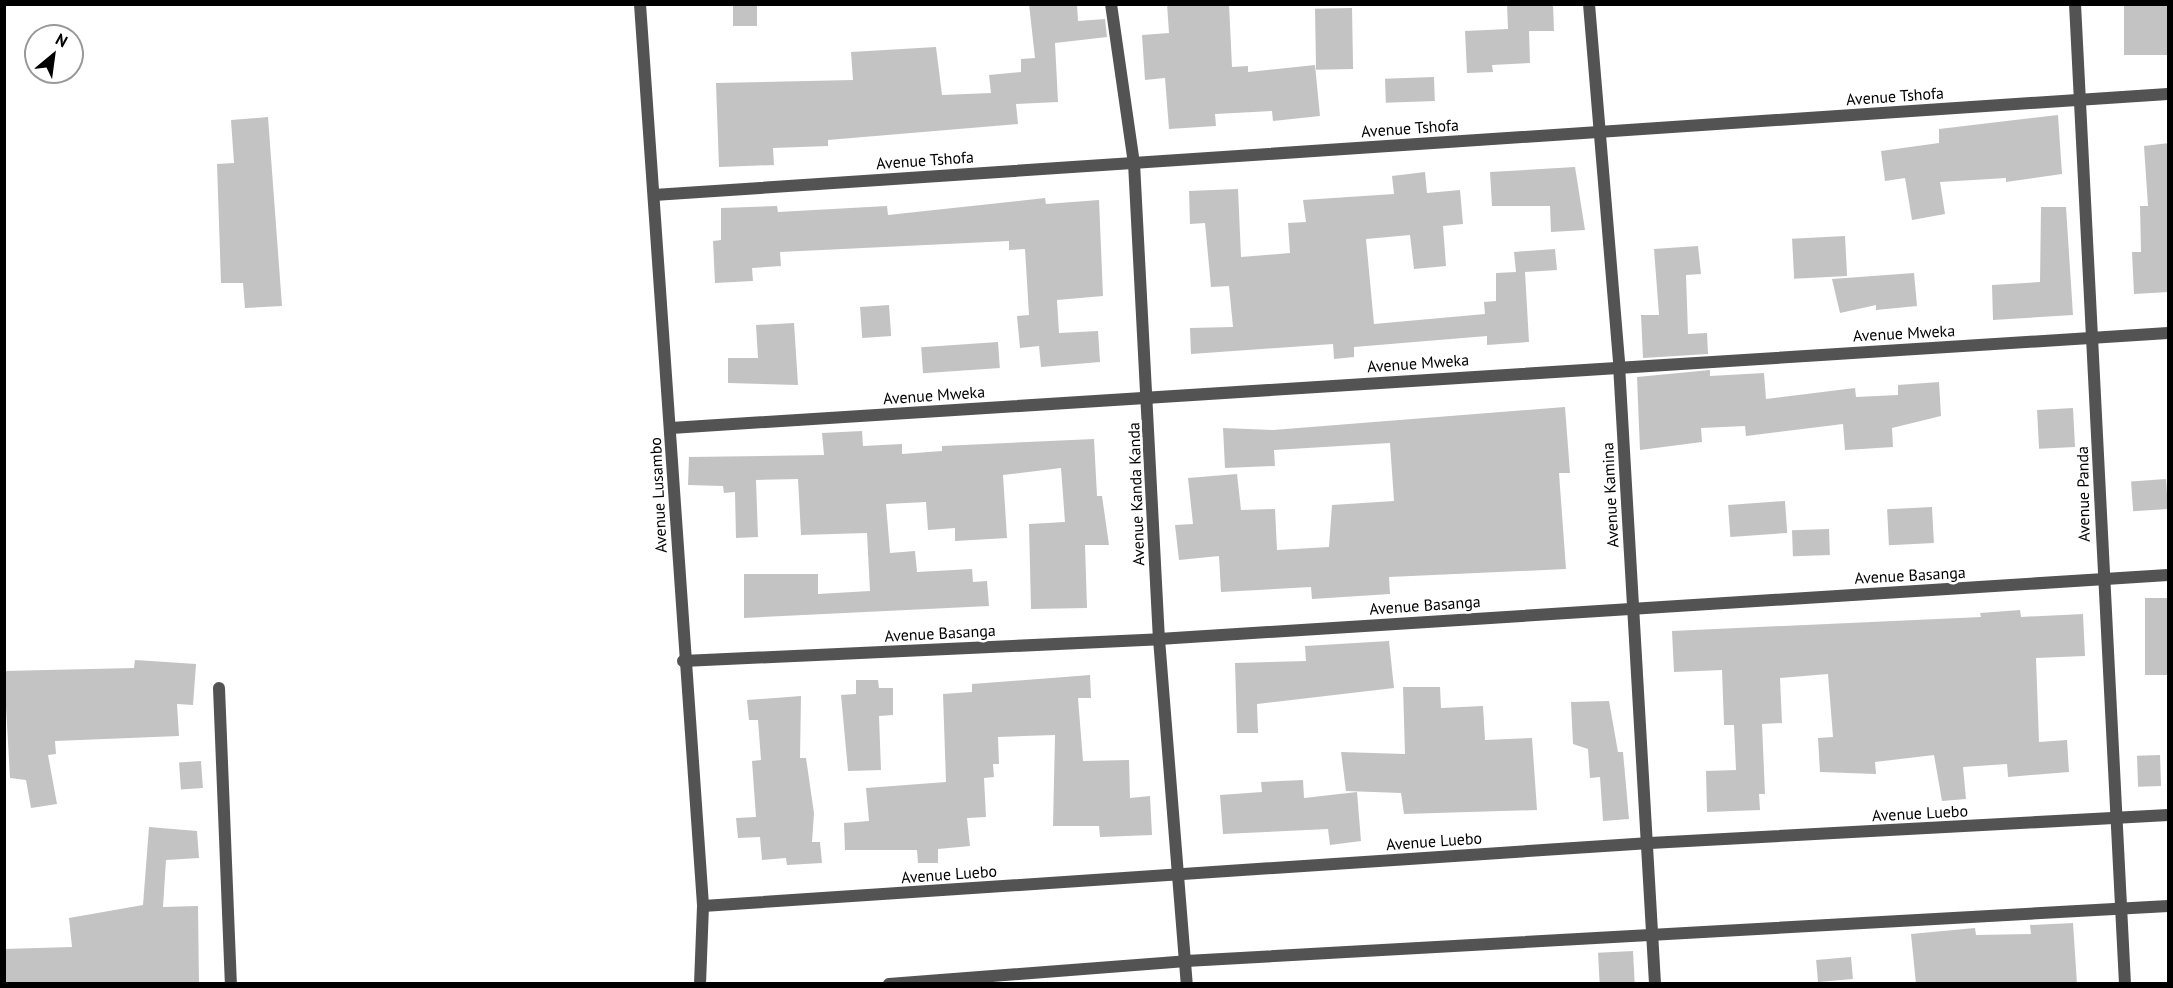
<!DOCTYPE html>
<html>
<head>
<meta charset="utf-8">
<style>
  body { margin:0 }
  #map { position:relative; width:2173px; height:988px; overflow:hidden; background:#fff; font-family:"PT Sans",sans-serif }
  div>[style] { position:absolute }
  .building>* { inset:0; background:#c3c3c3; transform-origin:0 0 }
  .street>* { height:12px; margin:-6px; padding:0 6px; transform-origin:6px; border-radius:6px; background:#535353 }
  span { translate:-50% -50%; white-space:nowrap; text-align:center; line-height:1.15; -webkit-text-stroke:5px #fff; paint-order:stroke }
  .street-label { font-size:16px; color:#000 }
  .frame { position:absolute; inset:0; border:6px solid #000; pointer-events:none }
  .north { position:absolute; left:24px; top:24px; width:60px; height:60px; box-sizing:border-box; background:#fff; border:2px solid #999; border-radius:50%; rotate:29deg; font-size:16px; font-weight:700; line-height:24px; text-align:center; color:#000 }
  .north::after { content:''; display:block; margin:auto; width:21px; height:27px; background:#000; clip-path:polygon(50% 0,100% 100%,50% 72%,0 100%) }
</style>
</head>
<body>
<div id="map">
  <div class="building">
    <i style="left:733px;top:4px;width:24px;height:22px"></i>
    <i style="clip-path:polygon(1029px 4px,1077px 4px,1078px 21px,1105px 19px,1107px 37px,1055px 43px,1058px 102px,1016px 104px,1018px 124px,828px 140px,828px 146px,773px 148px,774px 165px,719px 167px,716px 83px,853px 80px,851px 52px,936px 47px,942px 95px,991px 93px,989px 75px,1021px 72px,1021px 59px,1035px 58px)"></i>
    <i style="clip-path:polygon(1167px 4px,1229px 4px,1232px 67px,1248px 66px,1248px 72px,1315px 65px,1320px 116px,1273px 121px,1272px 111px,1215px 114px,1216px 126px,1169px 129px,1165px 78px,1145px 80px,1142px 35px,1169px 33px)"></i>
    <i style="clip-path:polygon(1507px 4px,1553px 4px,1554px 31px,1529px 31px,1530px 63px,1492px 65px,1493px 72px,1467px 73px,1465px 31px,1508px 29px)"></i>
    <i style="left:2124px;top:4px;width:45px;height:51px"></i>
    <i style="left:1352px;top:8px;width:61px;height:37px;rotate:89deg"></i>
    <i style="left:1434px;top:77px;width:24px;height:49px;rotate:88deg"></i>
    <i style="clip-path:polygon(2058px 115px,2062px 174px,2006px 182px,2006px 178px,1940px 182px,1945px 214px,1912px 220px,1905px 178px,1885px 181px,1881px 151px,1939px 143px,1939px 129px)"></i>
    <i style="clip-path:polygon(268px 117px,282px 306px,245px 308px,243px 283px,221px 283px,217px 164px,234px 163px,231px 120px)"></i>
    <i style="clip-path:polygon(2169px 143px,2169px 292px,2134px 294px,2132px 252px,2141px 252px,2140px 206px,2148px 206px,2144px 146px)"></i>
    <i style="clip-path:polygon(1575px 167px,1585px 230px,1551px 232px,1550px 206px,1492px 206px,1490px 172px)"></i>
    <i style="clip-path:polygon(1425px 172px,1427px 193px,1460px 190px,1463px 224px,1443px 226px,1446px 266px,1414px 269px,1410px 235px,1366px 239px,1374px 324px,1485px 314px,1484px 302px,1496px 301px,1496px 273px,1516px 272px,1514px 252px,1555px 249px,1557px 270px,1525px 272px,1529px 342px,1487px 345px,1487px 336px,1354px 347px,1354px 357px,1334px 359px,1333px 344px,1191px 354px,1190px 328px,1233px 327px,1229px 286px,1211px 287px,1205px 223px,1190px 224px,1189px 191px,1238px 189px,1241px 257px,1290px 253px,1288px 223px,1306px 222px,1303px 200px,1394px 194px,1392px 176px)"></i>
    <i style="clip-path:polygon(1045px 198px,1046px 204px,1099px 200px,1103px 296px,1057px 300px,1059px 333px,1098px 331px,1100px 362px,1041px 367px,1039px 346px,1020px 348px,1017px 316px,1029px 315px,1025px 249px,1009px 250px,1009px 241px,780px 252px,781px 266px,752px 268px,753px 281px,715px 283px,713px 241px,721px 240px,721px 208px,777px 206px,778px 212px,887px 206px,888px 215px)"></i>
    <i style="clip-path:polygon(2041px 207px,2066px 207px,2073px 315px,1993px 320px,1992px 285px,2040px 282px)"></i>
    <i style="left:1845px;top:236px;width:40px;height:53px;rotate:87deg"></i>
    <i style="clip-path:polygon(1698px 246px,1701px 274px,1686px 275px,1688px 334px,1707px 333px,1708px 354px,1643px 358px,1641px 315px,1659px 315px,1654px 249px)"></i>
    <i style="clip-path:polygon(1914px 273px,1917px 306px,1876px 310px,1876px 305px,1840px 313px,1832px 279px)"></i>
    <i style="left:889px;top:305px;width:31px;height:29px;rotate:86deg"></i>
    <i style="clip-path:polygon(794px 323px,798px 385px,728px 383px,728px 358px,758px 358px,756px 325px)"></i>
    <i style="left:998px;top:342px;width:26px;height:77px;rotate:86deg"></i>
    <i style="clip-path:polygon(1710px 370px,1710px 376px,1764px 373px,1766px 399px,1855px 388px,1856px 397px,1898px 395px,1898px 385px,1939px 382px,1941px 416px,1892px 428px,1893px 447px,1845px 450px,1843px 424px,1746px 436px,1745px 426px,1701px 428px,1702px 442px,1640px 450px,1637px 377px)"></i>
    <i style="clip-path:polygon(1565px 407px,1570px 473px,1559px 473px,1566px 569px,1389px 577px,1390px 594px,1312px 599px,1311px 587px,1221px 592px,1219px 556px,1179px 560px,1175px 525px,1193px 524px,1188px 478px,1237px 474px,1241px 510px,1275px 509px,1277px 550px,1329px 547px,1332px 505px,1394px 501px,1390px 443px,1274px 450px,1275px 466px,1225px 468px,1223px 428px,1273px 430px)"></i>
    <i style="left:2073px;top:408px;width:39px;height:36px;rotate:87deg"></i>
    <i style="clip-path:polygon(862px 431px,863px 446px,902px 444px,902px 454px,942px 451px,942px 446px,1094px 439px,1097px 496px,1102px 496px,1109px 545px,1085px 545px,1087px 608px,1031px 609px,1029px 524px,1065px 522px,1061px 468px,1003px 475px,1007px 538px,955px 541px,955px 528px,928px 530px,926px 502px,886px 504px,890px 553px,915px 551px,917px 572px,972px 569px,973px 582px,987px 581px,989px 606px,744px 618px,744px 574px,818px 574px,818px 594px,870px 591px,867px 533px,801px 535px,798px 479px,756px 480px,758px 537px,736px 538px,735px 492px,724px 493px,723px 486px,688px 485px,689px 457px,824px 455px,822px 433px)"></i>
    <i style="left:2166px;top:479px;width:30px;height:35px;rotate:86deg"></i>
    <i style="left:1785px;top:501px;width:32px;height:57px;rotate:86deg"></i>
    <i style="left:1932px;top:507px;width:36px;height:45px;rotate:87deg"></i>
    <i style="left:1829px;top:529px;width:26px;height:37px;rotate:88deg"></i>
    <i style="left:2145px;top:598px;width:24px;height:77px"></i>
    <i style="clip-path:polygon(2020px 610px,2021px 617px,2083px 614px,2085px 656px,2036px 658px,2039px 742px,2067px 740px,2069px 772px,2008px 777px,2007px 764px,1963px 767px,1966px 799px,1942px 801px,1934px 755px,1875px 762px,1876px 774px,1820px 772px,1818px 738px,1833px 737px,1828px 674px,1780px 678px,1782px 723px,1762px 724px,1765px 794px,1759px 794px,1760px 810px,1707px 812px,1706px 771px,1736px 770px,1734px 725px,1724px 725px,1722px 670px,1674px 672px,1672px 631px,1981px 617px,1980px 613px)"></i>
    <i style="clip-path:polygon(1389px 641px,1394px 688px,1257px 704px,1258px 733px,1237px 733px,1235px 663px,1306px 661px,1305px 646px)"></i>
    <i style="clip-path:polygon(135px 660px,196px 664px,193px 705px,177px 704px,179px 736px,55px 741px,56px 754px,48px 755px,57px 804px,31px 808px,26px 780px,10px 778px,4px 671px,134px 668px)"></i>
    <i style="clip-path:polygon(1090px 675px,1091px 698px,1078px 698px,1083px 761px,1129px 760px,1130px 798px,1150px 796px,1152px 835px,1100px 837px,1099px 826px,1053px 826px,1055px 735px,998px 737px,999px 764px,993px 764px,994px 777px,984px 778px,986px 817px,967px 818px,970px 846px,938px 849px,938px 863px,918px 863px,917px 850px,845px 850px,844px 823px,869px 821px,866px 788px,946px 782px,943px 694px,972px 692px,972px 684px)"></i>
    <i style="clip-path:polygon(856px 680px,878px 680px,879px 688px,893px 688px,893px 715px,879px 716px,881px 770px,848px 771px,841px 695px,856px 694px)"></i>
    <i style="clip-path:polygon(1403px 687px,1440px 687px,1441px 708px,1483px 706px,1485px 740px,1532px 738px,1537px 810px,1404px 814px,1401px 793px,1346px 791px,1341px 752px,1405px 754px)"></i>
    <i style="clip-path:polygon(801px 696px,800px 758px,806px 758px,814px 813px,812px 842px,820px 842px,822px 863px,787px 865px,786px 858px,762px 860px,760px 837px,738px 838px,736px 818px,756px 817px,752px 761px,761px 760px,758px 720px,749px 720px,747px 700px)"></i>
    <i style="clip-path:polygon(1609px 701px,1618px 752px,1623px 752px,1629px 819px,1603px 821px,1600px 777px,1590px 778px,1588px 749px,1573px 744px,1571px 702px)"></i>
    <i style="left:2160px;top:755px;width:31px;height:23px;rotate:88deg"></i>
    <i style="left:201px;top:761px;width:27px;height:22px;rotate:86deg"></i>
    <i style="clip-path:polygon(1303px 780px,1304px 798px,1357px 792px,1361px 841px,1330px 845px,1328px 829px,1223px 834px,1220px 795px,1262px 792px,1261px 782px)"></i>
    <i style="clip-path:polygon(149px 827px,197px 831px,199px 858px,166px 860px,163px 907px,198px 906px,199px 984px,4px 984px,4px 949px,72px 947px,69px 918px,143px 905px)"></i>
    <i style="clip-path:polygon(2073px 923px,2077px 984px,1916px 984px,1911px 934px,1975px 928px,1976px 935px,2031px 934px,2030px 925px)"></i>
    <i style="left:1633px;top:951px;width:33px;height:35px;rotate:87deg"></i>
    <i style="left:1851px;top:957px;width:22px;height:35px;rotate:85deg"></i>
  </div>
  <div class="street">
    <i style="left:640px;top:4px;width:904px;rotate:86deg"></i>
    <i style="left:703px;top:906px;width:78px;rotate:92.2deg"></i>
    <i style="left:1111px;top:4px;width:161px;rotate:81.8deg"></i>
    <i style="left:1134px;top:163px;width:477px;rotate:87deg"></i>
    <i style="left:1159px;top:639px;width:346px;rotate:85.4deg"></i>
    <i style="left:1589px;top:4px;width:362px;rotate:85.2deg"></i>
    <i style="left:1619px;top:365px;width:620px;rotate:86.67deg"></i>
    <i style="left:2075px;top:4px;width:981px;rotate:87.08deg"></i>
    <i style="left:654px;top:195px;width:1517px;rotate:-3.82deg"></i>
    <i style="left:671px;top:428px;width:1500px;rotate:-3.63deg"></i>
    <i style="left:683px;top:661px;width:477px;rotate:-2.6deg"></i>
    <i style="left:1159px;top:639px;width:1011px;rotate:-3.63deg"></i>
    <i style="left:219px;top:688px;width:296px;rotate:87.7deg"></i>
    <i style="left:703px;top:906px;width:949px;rotate:-3.81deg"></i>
    <i style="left:1650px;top:843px;width:519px;rotate:-3.09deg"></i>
    <i style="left:889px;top:984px;width:298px;rotate:-4.4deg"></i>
    <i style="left:1186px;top:961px;width:984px;rotate:-3.21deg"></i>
  </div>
  <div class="street-label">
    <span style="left:1895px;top:96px;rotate:-4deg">Avenue Tshofa</span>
    <span style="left:1410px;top:128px;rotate:-4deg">Avenue Tshofa</span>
    <span style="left:925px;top:160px;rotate:-4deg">Avenue Tshofa</span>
    <span style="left:1904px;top:333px;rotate:-3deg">Avenue Mweka</span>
    <span style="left:1418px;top:363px;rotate:-4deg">Avenue Mweka</span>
    <span style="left:934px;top:395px;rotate:-4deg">Avenue Mweka</span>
    <span style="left:1136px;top:494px;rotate:-92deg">Avenue Kanda Kanda</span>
    <span style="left:2083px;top:494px;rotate:-91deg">Avenue Panda</span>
    <span style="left:658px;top:495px;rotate:-93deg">Avenue Lusambo</span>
    <span style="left:1610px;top:495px;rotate:-93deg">Avenue Kamina</span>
    <span style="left:1910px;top:575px;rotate:-3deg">Avenue Basanga</span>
    <span style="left:1425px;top:605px;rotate:-4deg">Avenue Basanga</span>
    <span style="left:940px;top:633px;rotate:-3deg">Avenue Basanga</span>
    <span style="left:1920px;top:813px;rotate:-3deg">Avenue Luebo</span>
    <span style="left:1434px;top:841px;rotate:-4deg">Avenue Luebo</span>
    <span style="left:949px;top:874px;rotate:-4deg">Avenue Luebo</span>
  </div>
  <div class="frame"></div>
  <div class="north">N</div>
</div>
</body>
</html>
